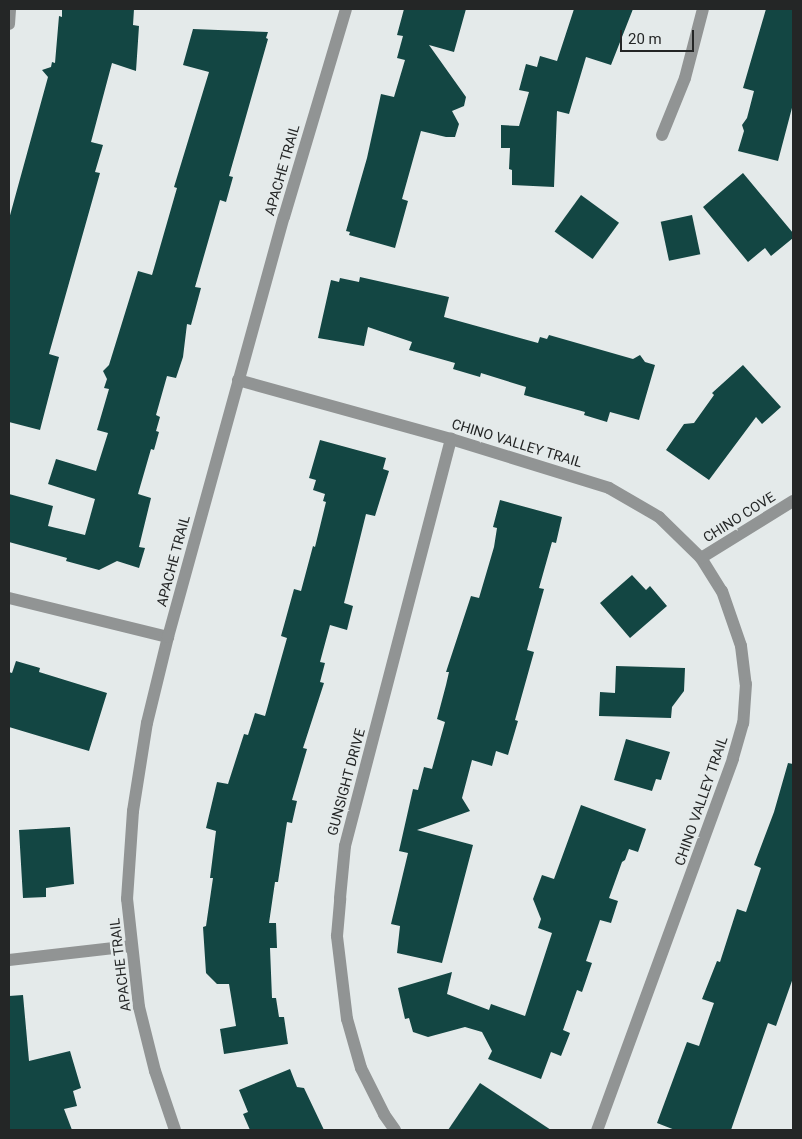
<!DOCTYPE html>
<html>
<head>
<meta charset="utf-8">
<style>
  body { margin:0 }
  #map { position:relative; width:802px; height:1139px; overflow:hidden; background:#e4eaea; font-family:Roboto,sans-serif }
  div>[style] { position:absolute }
  .building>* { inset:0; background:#134643; transform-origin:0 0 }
  .minor>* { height:12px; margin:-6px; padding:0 6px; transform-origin:6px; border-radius:6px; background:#919494 }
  span { translate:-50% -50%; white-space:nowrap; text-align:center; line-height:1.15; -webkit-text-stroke:5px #e4eaea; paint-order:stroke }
  .street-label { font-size:14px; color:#242626 }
  .frame { position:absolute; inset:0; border:10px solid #242626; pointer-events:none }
  .scale { position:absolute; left:620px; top:30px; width:74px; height:22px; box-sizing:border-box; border:2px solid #242626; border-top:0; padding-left:6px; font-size:15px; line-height:18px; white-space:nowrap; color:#242626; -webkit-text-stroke:4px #e4eaea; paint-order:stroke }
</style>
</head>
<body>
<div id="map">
  <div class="building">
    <i style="clip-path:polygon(62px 9px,134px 9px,133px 25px,139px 26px,136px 71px,112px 63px,91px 142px,103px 145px,95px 172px,100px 173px,49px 354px,59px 357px,40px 430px,9px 422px,9px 219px,48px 77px,42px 70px,51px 67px,52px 62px,55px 63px,59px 16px,62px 17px)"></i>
    <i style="clip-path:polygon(404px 9px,466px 9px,454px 52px,429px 45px,466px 97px,464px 106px,452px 111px,459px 124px,455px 137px,446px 137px,421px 131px,402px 199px,408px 201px,395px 248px,349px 235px,350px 232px,346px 231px,367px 158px,381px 94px,394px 97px,405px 60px,397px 58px,403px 36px,397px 35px)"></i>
    <i style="clip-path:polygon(574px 9px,633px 9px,611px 65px,586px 57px,569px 114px,557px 111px,554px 187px,512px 185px,512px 170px,509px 169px,510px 148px,501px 148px,501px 125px,519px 126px,529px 92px,519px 90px,526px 64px,537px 67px,540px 56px,557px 61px)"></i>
    <i style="clip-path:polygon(766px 9px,793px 9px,793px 104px,778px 161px,738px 151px,744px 131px,742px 125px,747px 118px,754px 91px,743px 88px)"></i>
    <i style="clip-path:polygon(193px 29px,268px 32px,266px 38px,268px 39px,229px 176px,233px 177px,226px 202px,220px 200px,195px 287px,201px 288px,191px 325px,187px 324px,183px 357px,176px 378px,167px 376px,156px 415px,160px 417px,156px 431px,159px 432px,154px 450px,151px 449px,138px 494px,151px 498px,139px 547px,145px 548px,139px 568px,117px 561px,99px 570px,66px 561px,67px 558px,9px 542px,9px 494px,53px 506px,48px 526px,85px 535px,95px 499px,48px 484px,56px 459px,96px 471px,108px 433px,97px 430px,109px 389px,104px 388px,107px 379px,103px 371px,109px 365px,138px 271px,152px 275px,177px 188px,174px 187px,209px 72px,183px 65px)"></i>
    <i style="clip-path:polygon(743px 173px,793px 233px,793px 238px,771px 256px,765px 248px,748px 262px,703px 207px)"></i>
    <i style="left:581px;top:195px;width:47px;height:45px;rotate:36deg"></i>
    <i style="left:692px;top:215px;width:40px;height:32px;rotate:78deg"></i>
    <i style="clip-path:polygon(360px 277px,449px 297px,444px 317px,538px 343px,540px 337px,547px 339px,549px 335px,633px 359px,640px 355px,645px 362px,655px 365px,639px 420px,610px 412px,607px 422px,584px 415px,585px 412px,524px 395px,526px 387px,481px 373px,480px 377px,453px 369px,455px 363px,409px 350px,412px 342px,368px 327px,364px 346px,318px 338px,331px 280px,339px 282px,340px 278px,359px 282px)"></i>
    <i style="clip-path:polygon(743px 365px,781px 407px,762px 424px,756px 417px,709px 480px,666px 450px,684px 424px,694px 423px,714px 395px,712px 393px)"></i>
    <i style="clip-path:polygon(320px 440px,386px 458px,383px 469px,389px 471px,375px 516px,366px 514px,344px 603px,353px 606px,347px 630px,330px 625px,320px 662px,325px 663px,320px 682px,324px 683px,303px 748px,307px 749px,292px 800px,297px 801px,292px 823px,287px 822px,278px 882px,275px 882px,269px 923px,276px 923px,277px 948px,270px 948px,272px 998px,276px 998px,279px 1017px,284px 1017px,288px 1044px,224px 1054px,220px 1029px,236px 1026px,229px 984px,217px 984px,206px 973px,203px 927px,206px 926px,213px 878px,210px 878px,216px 831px,206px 828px,217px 782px,228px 784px,244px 734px,248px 735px,255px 713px,265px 716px,287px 638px,281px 636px,294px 589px,301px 591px,313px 546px,315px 547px,326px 502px,323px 501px,325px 494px,313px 490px,316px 480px,309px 478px)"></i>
    <i style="clip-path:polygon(500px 500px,562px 517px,556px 543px,552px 542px,539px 588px,544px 589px,527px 650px,534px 652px,515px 720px,518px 721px,508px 755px,496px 751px,492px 766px,472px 760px,462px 798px,470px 811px,417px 830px,473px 845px,442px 963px,397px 953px,400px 926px,391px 924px,408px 853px,399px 851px,413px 789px,418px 790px,424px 767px,432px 769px,445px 722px,437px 719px,446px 685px,449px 672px,446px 672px,471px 596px,479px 598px,494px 547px,497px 528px,493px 527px)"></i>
    <i style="clip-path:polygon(632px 575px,646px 590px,650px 586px,667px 606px,630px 638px,600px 603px)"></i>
    <i style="clip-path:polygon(16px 661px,40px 668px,39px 672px,107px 693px,89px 751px,9px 727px,9px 672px,12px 673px)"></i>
    <i style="clip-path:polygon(616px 666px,685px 668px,684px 691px,672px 707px,671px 718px,599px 716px,600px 692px,615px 693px)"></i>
    <i style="clip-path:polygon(626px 739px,670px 752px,661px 780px,656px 779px,652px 791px,614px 780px)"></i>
    <i style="clip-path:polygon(788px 763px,793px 764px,793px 978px,776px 1026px,768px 1023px,731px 1130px,675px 1130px,657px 1123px,687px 1042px,699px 1046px,714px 1003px,702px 999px,717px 961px,720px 962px,737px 909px,746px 912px,761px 868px,754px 865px,774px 812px)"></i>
    <i style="clip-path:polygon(581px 805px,646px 829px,638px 852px,629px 849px,625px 860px,622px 862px,609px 898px,618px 901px,611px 923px,600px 920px,586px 961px,592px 963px,582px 992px,577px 990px,563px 1030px,570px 1033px,561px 1056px,551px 1052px,541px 1079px,488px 1059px,492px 1051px,482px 1032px,465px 1027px,428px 1037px,413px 1032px,409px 1018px,405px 1019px,398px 988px,452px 972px,447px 994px,489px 1010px,491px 1004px,525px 1016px,552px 933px,538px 928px,541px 919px,533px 899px,542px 875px,554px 879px)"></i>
    <i style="clip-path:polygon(70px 827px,74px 884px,46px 888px,46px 897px,23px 898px,19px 830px)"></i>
    <i style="clip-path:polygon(23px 995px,29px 1061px,70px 1051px,81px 1088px,73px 1091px,77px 1106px,64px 1109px,72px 1130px,9px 1130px,9px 996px)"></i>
    <i style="clip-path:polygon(290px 1069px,297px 1087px,304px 1088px,324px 1130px,250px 1130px,243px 1114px,248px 1112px,239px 1090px)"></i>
    <i style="clip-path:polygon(480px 1083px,551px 1130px,448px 1130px)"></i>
  </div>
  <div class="minor">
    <i style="left:9px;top:24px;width:15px;rotate:-86deg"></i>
    <i style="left:662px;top:135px;width:61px;rotate:-68deg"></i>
    <i style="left:685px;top:78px;width:71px;rotate:-75.4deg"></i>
    <i style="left:238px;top:380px;width:221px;rotate:15.5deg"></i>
    <i style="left:451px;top:439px;width:165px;rotate:17.2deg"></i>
    <i style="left:609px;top:488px;width:58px;rotate:30.1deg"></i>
    <i style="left:659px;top:517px;width:59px;rotate:44.3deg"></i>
    <i style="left:701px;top:558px;width:39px;rotate:58deg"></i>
    <i style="left:722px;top:591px;width:58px;rotate:70.9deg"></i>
    <i style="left:741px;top:646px;width:38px;rotate:83deg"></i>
    <i style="left:746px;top:684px;width:39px;rotate:94deg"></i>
    <i style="left:743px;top:723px;width:37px;rotate:106deg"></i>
    <i style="left:733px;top:759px;width:395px;rotate:110.1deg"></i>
    <i style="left:701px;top:558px;width:108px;rotate:-31.8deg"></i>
    <i style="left:9px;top:598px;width:164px;rotate:13.8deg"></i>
    <i style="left:9px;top:960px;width:123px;rotate:-6.5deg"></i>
    <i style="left:175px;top:1130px;width:62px;rotate:-108.7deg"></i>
    <i style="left:155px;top:1071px;width:66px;rotate:-104deg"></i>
    <i style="left:139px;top:1007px;width:109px;rotate:-96.3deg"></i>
    <i style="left:127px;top:899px;width:88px;rotate:-86.1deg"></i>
    <i style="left:133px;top:811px;width:89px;rotate:-81deg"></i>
    <i style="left:147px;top:723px;width:89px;rotate:-76.3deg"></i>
    <i style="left:168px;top:637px;width:436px;rotate:-74.6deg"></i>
    <i style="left:284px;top:217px;width:217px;rotate:-73.4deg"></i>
    <i style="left:395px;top:1130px;width:19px;rotate:-125deg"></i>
    <i style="left:384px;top:1114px;width:51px;rotate:-116.6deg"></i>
    <i style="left:361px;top:1068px;width:51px;rotate:-105.9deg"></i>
    <i style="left:347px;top:1019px;width:84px;rotate:-96.9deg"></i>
    <i style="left:337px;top:936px;width:38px;rotate:-85deg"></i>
    <i style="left:340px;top:898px;width:52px;rotate:-84.5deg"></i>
    <i style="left:345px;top:846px;width:421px;rotate:-75.4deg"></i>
  </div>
  <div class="street-label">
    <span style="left:282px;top:170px;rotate:-74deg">APACHE TRAIL</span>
    <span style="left:517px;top:443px;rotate:17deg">CHINO VALLEY TRAIL</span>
    <span style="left:739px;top:517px;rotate:-32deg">CHINO COVE</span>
    <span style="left:173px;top:561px;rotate:-75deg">APACHE TRAIL</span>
    <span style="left:346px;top:782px;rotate:-75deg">GUNSIGHT DRIVE</span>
    <span style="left:701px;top:801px;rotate:-71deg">CHINO VALLEY TRAIL</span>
    <span style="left:120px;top:965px;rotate:-97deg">APACHE TRAIL</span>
  </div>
  <div class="frame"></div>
  <div class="scale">20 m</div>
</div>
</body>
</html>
